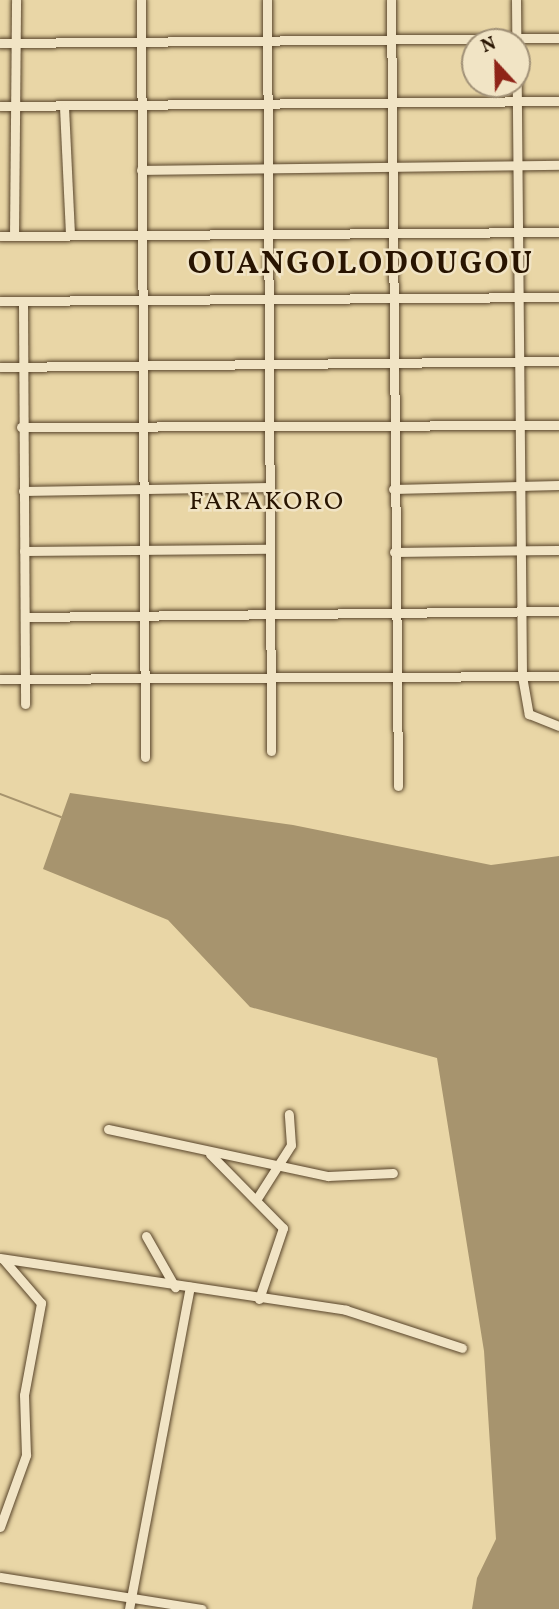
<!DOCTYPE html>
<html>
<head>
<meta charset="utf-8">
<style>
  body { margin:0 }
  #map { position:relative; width:559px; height:1609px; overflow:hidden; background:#e9d6a6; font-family:Vollkorn,serif }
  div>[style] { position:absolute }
  .water>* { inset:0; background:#a7946e }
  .stream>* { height:2px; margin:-1px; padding:0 1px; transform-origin:1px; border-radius:1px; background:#a7946e }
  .roads { filter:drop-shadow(0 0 2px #58442a) drop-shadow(0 0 2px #58442a) }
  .minor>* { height:9px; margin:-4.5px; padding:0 4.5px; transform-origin:4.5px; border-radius:4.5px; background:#f1e4c5 }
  span { translate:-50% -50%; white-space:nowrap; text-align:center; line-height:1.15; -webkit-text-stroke:5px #f1e4c5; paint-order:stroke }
  .neighbourhood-label { font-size:26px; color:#281401; letter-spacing:2px }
  .district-label { font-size:32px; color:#281401; font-weight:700; letter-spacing:2px }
  .north { position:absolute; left:461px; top:28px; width:70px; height:70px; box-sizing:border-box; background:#f1e4c5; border:2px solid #a19177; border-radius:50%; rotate:338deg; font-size:19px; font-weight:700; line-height:28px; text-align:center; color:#281401 }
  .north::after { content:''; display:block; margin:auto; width:24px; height:32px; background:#8f2418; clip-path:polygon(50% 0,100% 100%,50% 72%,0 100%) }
</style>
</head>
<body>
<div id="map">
  <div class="water">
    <i style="clip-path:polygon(70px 793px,293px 825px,491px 865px,559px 856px,559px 1609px,472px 1609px,477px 1578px,496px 1539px,484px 1351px,437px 1058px,250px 1007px,168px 920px,43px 869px)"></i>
  </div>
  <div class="stream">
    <i style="left:0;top:794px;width:65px;rotate:20.7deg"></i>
  </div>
  <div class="roads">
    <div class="minor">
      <i style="left:141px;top:0;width:757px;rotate:89.7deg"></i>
      <i style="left:267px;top:0;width:751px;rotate:89.69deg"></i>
      <i style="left:391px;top:0;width:786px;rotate:89.49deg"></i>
      <i style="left:516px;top:0;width:676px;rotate:89.49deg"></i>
      <i style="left:522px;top:676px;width:39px;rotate:80deg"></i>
      <i style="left:529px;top:714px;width:32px;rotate:22deg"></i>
      <i style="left:0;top:43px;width:559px;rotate:-0.51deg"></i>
      <i style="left:0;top:106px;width:559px;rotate:-0.51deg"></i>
      <i style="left:64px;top:107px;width:128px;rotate:87.3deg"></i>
      <i style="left:141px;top:170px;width:418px;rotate:-0.7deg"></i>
      <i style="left:0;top:236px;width:559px;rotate:-0.41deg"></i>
      <i style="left:14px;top:236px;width:236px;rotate:-89.5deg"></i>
      <i style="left:0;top:301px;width:559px;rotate:-0.41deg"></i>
      <i style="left:23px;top:302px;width:402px;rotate:89.7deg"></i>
      <i style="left:0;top:367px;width:559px;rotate:-0.61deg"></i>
      <i style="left:21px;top:427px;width:538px;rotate:-0.21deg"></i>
      <i style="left:393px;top:489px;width:166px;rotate:-1.4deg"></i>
      <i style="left:23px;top:491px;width:247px;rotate:-0.9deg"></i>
      <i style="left:24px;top:551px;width:246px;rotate:-0.5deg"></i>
      <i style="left:394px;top:552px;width:165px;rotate:-0.7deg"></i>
      <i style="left:25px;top:617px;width:534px;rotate:-0.64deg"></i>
      <i style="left:0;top:679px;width:559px;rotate:-0.31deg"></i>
      <i style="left:108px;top:1129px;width:225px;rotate:12.1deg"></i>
      <i style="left:328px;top:1176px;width:65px;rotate:-2.6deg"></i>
      <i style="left:210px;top:1154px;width:104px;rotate:45.4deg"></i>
      <i style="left:283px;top:1228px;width:75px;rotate:108.7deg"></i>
      <i style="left:256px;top:1200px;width:65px;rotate:-57.5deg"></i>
      <i style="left:291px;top:1145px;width:31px;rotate:-94deg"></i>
      <i style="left:146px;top:1236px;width:59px;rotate:60.4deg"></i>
      <i style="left:0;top:1258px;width:350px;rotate:8.5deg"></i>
      <i style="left:346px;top:1310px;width:122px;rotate:18.1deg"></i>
      <i style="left:0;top:1527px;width:77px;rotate:-70.1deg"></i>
      <i style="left:26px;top:1455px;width:60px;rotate:-91.9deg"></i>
      <i style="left:24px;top:1395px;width:94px;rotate:-79.5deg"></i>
      <i style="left:41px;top:1303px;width:58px;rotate:-130.8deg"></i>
      <i style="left:0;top:1577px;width:204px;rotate:9deg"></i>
      <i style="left:129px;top:1609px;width:328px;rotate:-79.3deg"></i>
    </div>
  </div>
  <div class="neighbourhood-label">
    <span style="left:267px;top:503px">FARAKORO</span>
  </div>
  <div class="district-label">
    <span style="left:361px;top:265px">OUANGOLODOUGOU</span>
  </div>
  <div class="north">N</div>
</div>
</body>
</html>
